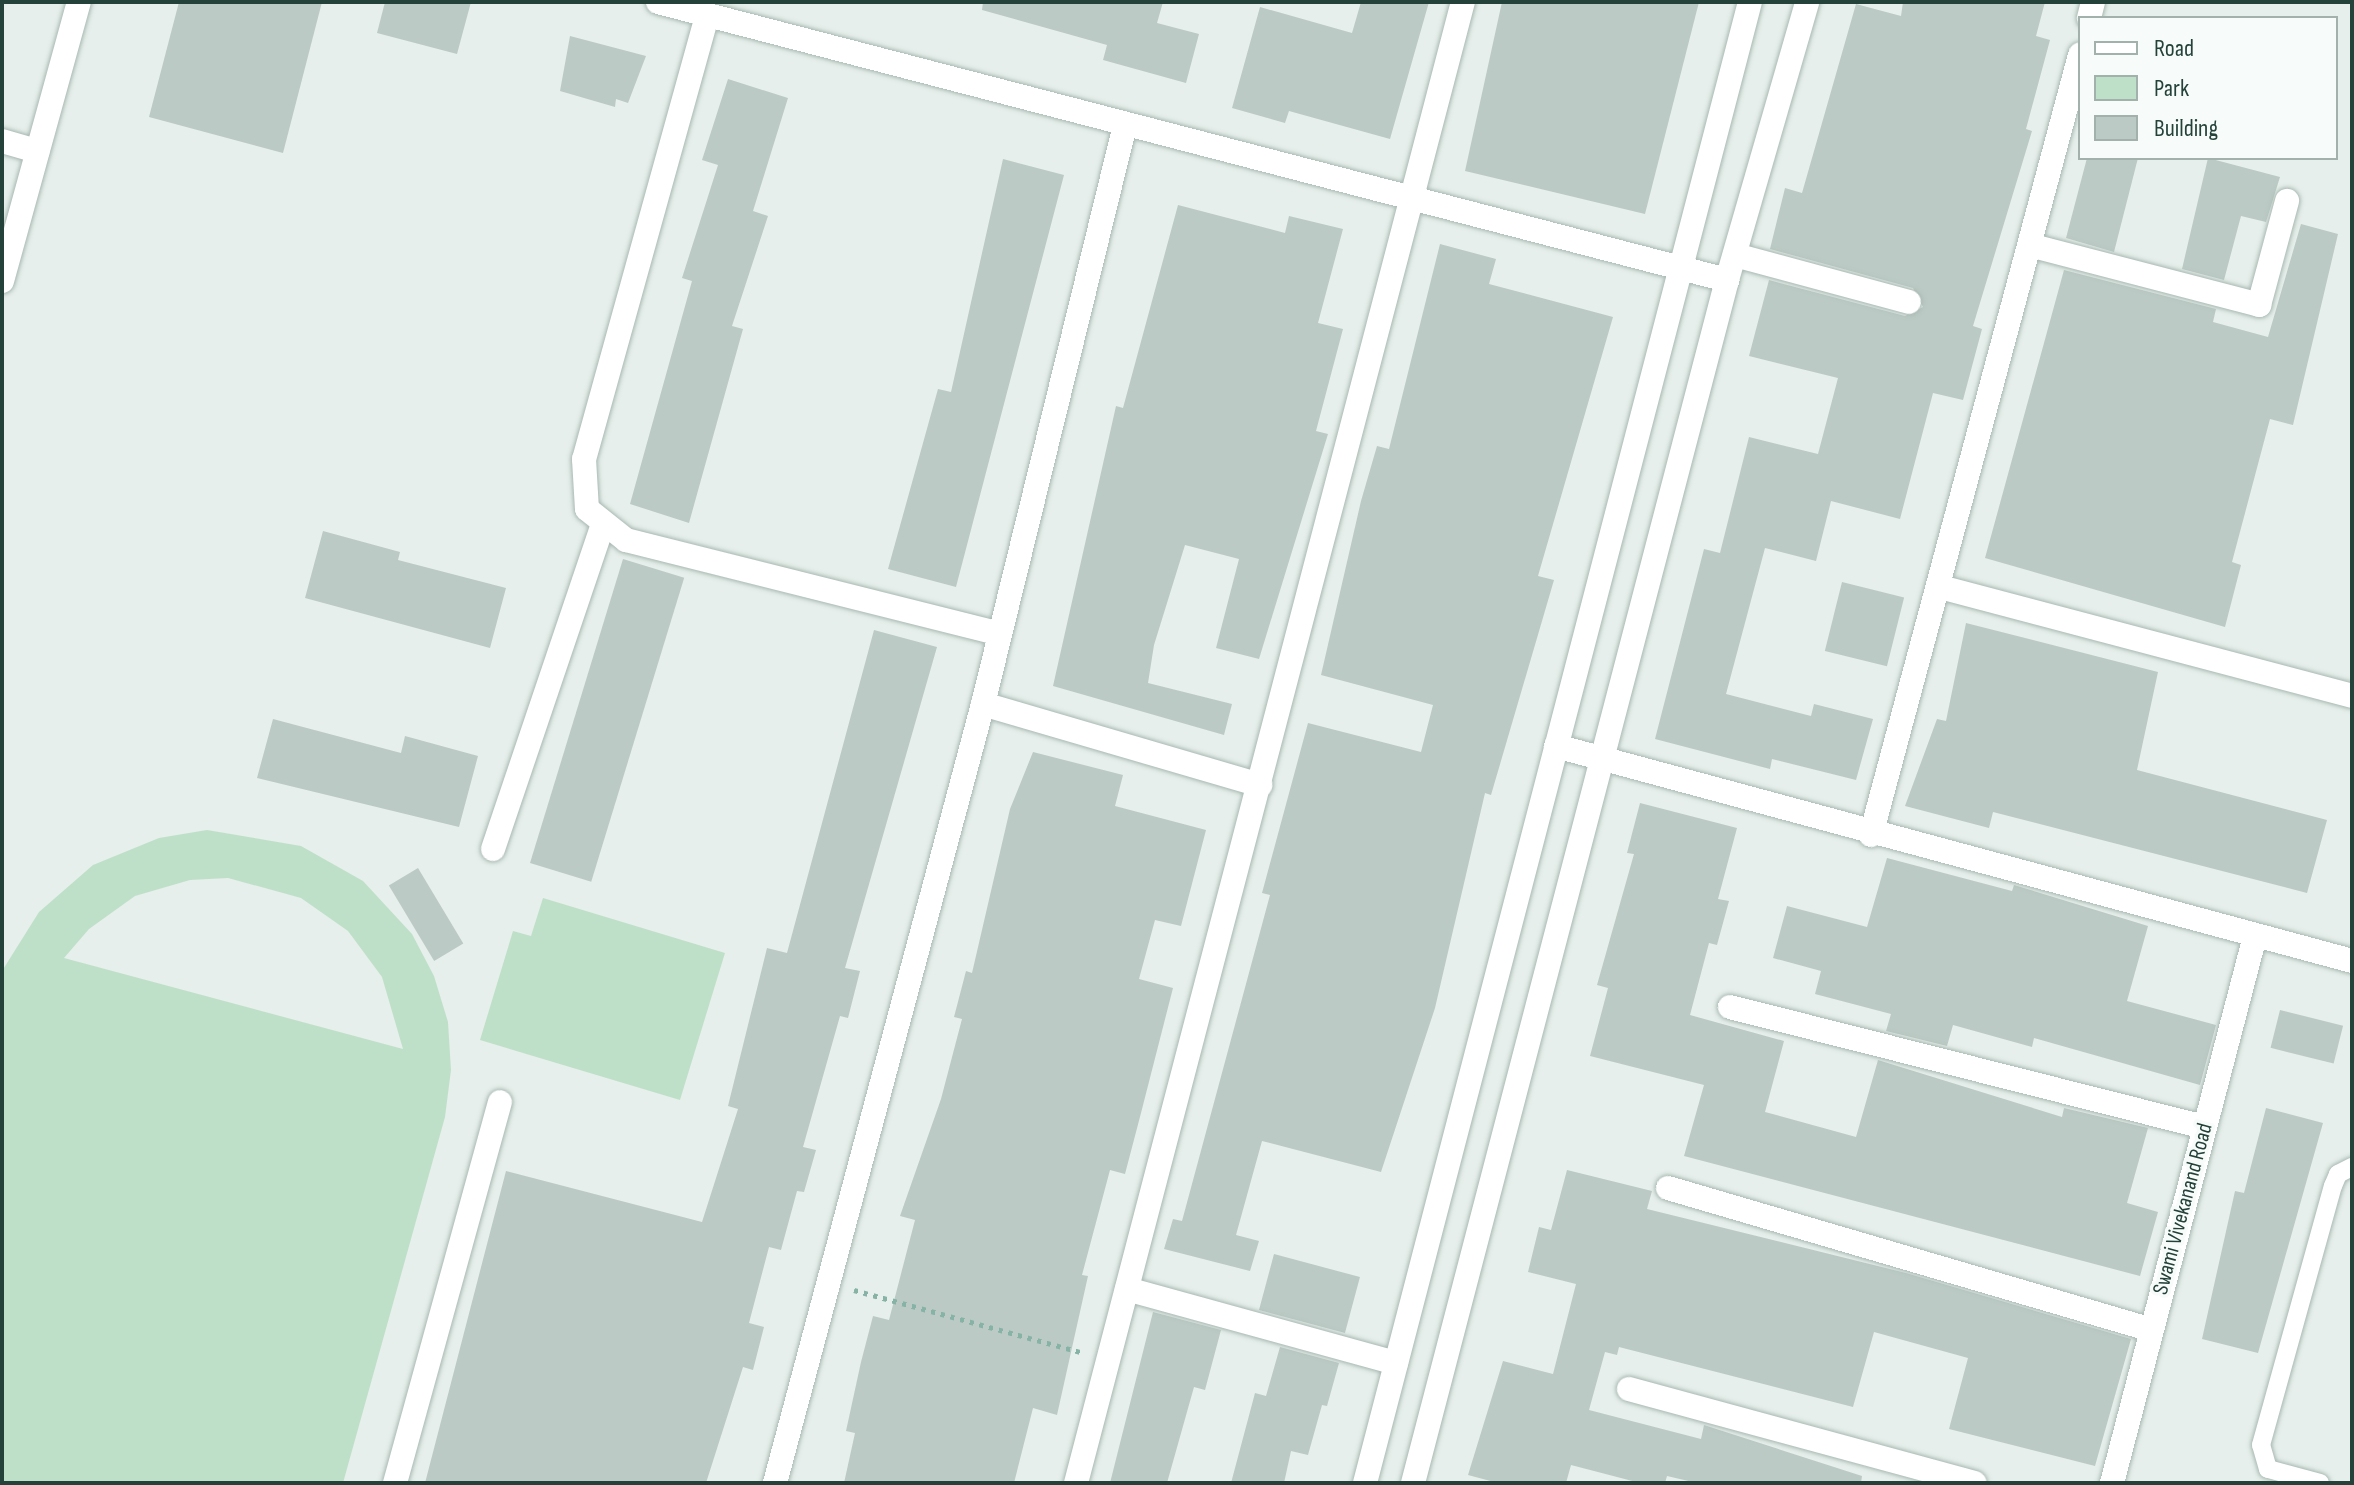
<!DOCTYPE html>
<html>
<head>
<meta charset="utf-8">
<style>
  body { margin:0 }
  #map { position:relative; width:2354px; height:1485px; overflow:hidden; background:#e6efeb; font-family:"Sofia Sans Condensed",sans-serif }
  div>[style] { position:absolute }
  .green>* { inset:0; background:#bfe0c8 }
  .building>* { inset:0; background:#bbcac4; transform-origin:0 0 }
  .path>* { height:5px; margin-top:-2.5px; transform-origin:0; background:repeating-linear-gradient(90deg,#86b3a5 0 4px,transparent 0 10px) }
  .roads { filter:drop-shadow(0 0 2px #a8b8b2) drop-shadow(0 0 2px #a8b8b2) }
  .lane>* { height:18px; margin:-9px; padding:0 9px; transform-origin:9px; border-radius:9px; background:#fff }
  .street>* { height:24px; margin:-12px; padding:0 12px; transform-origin:12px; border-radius:12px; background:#fff }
  .secondary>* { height:24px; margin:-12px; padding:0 12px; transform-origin:12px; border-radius:12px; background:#fff }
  span { translate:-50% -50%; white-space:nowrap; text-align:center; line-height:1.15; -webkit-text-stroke:7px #f7fbf9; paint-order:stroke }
  .street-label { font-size:22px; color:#24423a }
  .frame { position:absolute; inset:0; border:4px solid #24423a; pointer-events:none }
  .legend { position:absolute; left:2078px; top:16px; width:260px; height:144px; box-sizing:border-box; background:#f7fbf9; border:2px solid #a3b1ad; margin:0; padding:10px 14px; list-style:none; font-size:24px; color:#24423a }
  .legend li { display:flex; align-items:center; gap:16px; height:40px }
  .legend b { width:40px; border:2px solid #a3b1ad }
</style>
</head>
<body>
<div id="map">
  <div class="green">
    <i style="clip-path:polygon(evenodd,207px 830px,301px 846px,363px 881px,412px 934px,434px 976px,448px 1022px,451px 1070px,445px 1117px,343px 1483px,2px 1483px,2px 971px,39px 912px,93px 865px,159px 838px,207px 830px,228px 878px,301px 898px,348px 931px,382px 977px,403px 1049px,64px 958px,89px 929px,135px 896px,190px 880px,228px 878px)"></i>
    <i style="clip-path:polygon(543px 898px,725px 953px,680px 1100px,480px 1040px,513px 931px,531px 936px)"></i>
  </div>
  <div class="building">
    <i style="clip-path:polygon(179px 2px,322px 2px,283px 153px,149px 117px)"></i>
    <i style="clip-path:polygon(385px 2px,471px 2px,457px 54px,377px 33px)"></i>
    <i style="clip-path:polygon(983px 2px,1163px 2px,1157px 23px,1199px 34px,1186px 83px,1103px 60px,1107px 45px,982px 10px)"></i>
    <i style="clip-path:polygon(1361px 2px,1429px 2px,1390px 139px,1289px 111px,1285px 123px,1232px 108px,1260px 7px,1352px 33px)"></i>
    <i style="clip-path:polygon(1502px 2px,1699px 2px,1645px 214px,1465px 171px)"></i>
    <i style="clip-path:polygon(1903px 2px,2045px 2px,2036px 36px,2050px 40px,2026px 129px,2032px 131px,1973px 326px,1982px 329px,1963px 400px,1933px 393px,1900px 519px,1831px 501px,1816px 561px,1765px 548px,1726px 694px,1811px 716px,1814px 704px,1873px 719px,1856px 780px,1772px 759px,1770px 769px,1655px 739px,1704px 549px,1720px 553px,1749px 437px,1818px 454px,1838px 378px,1749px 356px,1769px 280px,1905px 316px,1923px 307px,1913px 288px,1770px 249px,1785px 188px,1802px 193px,1856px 4px,1901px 16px)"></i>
    <i style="clip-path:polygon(570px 36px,646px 56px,628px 103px,616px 99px,615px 107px,560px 91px)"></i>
    <i style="clip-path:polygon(728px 79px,788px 98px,753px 211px,768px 216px,732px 326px,743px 329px,689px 523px,630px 504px,692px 281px,682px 278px,718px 165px,702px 160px)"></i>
    <i style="clip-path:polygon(2087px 158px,2138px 158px,2114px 252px,2066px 238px)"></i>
    <i style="clip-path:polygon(2208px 158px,2280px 177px,2266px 222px,2241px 216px,2224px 280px,2182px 269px)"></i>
    <i style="clip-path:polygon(1003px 159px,1064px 175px,956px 587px,888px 569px,938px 389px,951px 392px)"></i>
    <i style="clip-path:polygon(1178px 205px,1285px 233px,1289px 216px,1343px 229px,1318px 323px,1343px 329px,1316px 431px,1328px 434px,1259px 659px,1216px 648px,1239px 559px,1185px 545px,1154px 645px,1148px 683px,1232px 704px,1224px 735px,1053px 686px,1116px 406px,1123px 408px)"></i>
    <i style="clip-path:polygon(2301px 224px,2338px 234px,2293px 425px,2270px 419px,2232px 562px,2241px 565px,2225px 627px,1985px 558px,2064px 270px,2216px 309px,2213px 322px,2268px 337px)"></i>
    <i style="clip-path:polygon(1440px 244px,1496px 259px,1489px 284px,1613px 317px,1538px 576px,1554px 580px,1491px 795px,1485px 793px,1435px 1008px,1381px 1172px,1262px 1141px,1236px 1235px,1259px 1241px,1250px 1271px,1164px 1249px,1173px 1219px,1182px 1221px,1270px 895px,1262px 893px,1308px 723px,1421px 752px,1433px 705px,1321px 675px,1361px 501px,1377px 446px,1389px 449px)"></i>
    <i style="clip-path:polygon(323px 531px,400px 552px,398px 560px,506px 588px,490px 648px,305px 598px)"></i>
    <i style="left:623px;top:559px;width:64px;height:318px;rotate:17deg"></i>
    <i style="left:1842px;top:582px;width:64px;height:71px;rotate:14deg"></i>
    <i style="clip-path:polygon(1966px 623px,2158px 672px,2137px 770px,2327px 820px,2307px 893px,1993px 812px,1989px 828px,1905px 806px,1937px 719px,1946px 721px)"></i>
    <i style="clip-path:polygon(874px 630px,937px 647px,845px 968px,860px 971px,848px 1018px,840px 1016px,803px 1147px,816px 1150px,804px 1192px,797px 1191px,781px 1250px,769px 1247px,749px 1323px,764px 1327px,753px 1370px,743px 1367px,706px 1483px,425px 1483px,506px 1171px,702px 1222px,738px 1109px,728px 1106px,767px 948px,787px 953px)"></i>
    <i style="clip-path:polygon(273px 719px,401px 753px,405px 736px,478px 756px,459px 827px,257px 778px)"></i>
    <i style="clip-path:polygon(1033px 752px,1123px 775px,1115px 806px,1206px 830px,1181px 926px,1155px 920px,1139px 979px,1173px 988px,1141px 1113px,1125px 1174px,1110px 1170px,1082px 1275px,1088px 1276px,1057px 1415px,1033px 1408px,1014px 1483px,844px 1483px,855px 1433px,846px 1431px,861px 1362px,873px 1316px,889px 1320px,915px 1220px,900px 1216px,941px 1099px,962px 1019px,954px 1017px,966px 971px,972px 973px,1010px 809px)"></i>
    <i style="clip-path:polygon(1640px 803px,1737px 828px,1718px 899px,1729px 901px,1717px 945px,1709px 943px,1690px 1015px,1784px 1041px,1765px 1112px,1856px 1137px,1878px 1060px,2062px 1117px,2064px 1108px,2148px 1128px,2127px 1203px,2158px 1212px,2140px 1276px,1684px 1156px,1704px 1085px,1590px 1056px,1608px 988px,1597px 985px,1634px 854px,1627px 853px)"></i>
    <i style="clip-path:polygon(1887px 858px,2012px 891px,2014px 885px,2148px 926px,2127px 1001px,2216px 1025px,2200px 1085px,2034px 1038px,2032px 1047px,1953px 1025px,1947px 1046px,1886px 1031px,1891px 1014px,1815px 994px,1821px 971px,1773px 958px,1787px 906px,1867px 927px)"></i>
    <i style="left:418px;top:868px;width:88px;height:34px;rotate:59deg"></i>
    <i style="left:2280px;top:1010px;width:65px;height:39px;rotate:14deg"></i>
    <i style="clip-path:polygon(2266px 1108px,2323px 1123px,2258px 1353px,2202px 1339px,2235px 1191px,2244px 1193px)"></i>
    <i style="clip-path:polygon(1567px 1170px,1652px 1191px,1647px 1209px,1906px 1273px,2131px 1339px,2095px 1466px,1949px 1429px,1968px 1358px,1874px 1332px,1853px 1407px,1619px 1347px,1617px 1355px,1605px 1352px,1589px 1410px,1701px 1439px,1704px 1425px,1862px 1476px,1861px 1483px,1697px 1483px,1667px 1476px,1665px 1483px,1640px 1483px,1571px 1465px,1566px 1483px,1498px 1483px,1468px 1475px,1503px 1361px,1553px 1374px,1576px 1284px,1528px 1272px,1539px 1227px,1551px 1230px)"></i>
    <i style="left:1274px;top:1254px;width:89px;height:58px;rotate:15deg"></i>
    <i style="clip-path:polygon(1153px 1312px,1221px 1330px,1205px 1390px,1194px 1387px,1167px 1483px,1110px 1483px)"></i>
    <i style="clip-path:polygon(1280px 1347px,1339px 1363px,1327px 1406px,1322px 1405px,1308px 1455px,1291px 1451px,1284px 1483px,1231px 1483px,1255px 1393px,1266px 1396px)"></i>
  </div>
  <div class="path">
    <i style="left:854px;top:1290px;width:238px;rotate:15.3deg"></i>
  </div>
  <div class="roads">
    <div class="lane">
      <i style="left:2320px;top:1483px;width:54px;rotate:-164.9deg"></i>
      <i style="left:2268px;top:1469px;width:25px;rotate:-106deg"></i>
      <i style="left:2261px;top:1445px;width:269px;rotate:-74.5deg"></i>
      <i style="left:2333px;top:1186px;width:13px;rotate:-67deg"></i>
      <i style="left:2338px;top:1174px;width:16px;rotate:-27deg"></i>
    </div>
    <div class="street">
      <i style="left:658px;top:2px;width:1105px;rotate:14.58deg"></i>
      <i style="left:707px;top:16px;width:460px;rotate:105.5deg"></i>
      <i style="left:584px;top:459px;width:50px;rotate:86.6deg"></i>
      <i style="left:587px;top:509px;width:50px;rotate:38.5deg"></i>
      <i style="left:626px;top:540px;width:382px;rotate:14.1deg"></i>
      <i style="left:2089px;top:18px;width:16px;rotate:-76deg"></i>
      <i style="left:2px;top:141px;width:37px;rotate:16deg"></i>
      <i style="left:2033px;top:246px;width:234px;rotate:14.6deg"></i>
      <i style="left:2259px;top:305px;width:108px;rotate:-74.9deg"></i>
      <i style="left:1735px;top:255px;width:180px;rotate:15.1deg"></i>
      <i style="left:2px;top:281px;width:289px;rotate:-74.6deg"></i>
      <i style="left:1940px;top:587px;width:426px;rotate:14.8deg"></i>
      <i style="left:983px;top:704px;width:289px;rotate:16.3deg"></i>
      <i style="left:1556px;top:746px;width:825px;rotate:15.11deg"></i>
      <i style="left:1871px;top:835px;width:808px;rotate:-75deg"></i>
      <i style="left:493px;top:849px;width:340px;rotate:-71.3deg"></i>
      <i style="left:1730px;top:1007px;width:489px;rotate:14.2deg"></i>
      <i style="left:1668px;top:1188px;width:504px;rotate:16.35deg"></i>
      <i style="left:1127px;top:1289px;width:279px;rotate:15.4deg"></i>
      <i style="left:1629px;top:1389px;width:358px;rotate:15.2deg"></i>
      <i style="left:395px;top:1483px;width:395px;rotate:-74.6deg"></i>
      <i style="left:775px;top:1483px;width:806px;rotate:-75.05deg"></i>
      <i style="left:983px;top:704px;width:596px;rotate:-76.22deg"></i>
      <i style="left:1076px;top:1483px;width:1531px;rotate:-75.36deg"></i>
      <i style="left:2112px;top:1483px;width:565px;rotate:-75.35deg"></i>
    </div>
    <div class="secondary">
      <i style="left:1365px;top:1483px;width:1530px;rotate:-75.43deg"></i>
      <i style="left:1413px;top:1483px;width:1243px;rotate:-75.37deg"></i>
      <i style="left:1727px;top:280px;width:289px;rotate:-73.9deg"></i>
    </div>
  </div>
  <div class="street-label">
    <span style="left:2183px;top:1209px;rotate:-75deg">Swami Vivekanand Road</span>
  </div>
  <div class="frame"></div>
  <ul class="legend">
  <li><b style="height:10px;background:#fff"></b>Road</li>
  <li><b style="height:22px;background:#bfe0c8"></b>Park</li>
  <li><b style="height:22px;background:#bbcac4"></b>Building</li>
  </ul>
</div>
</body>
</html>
